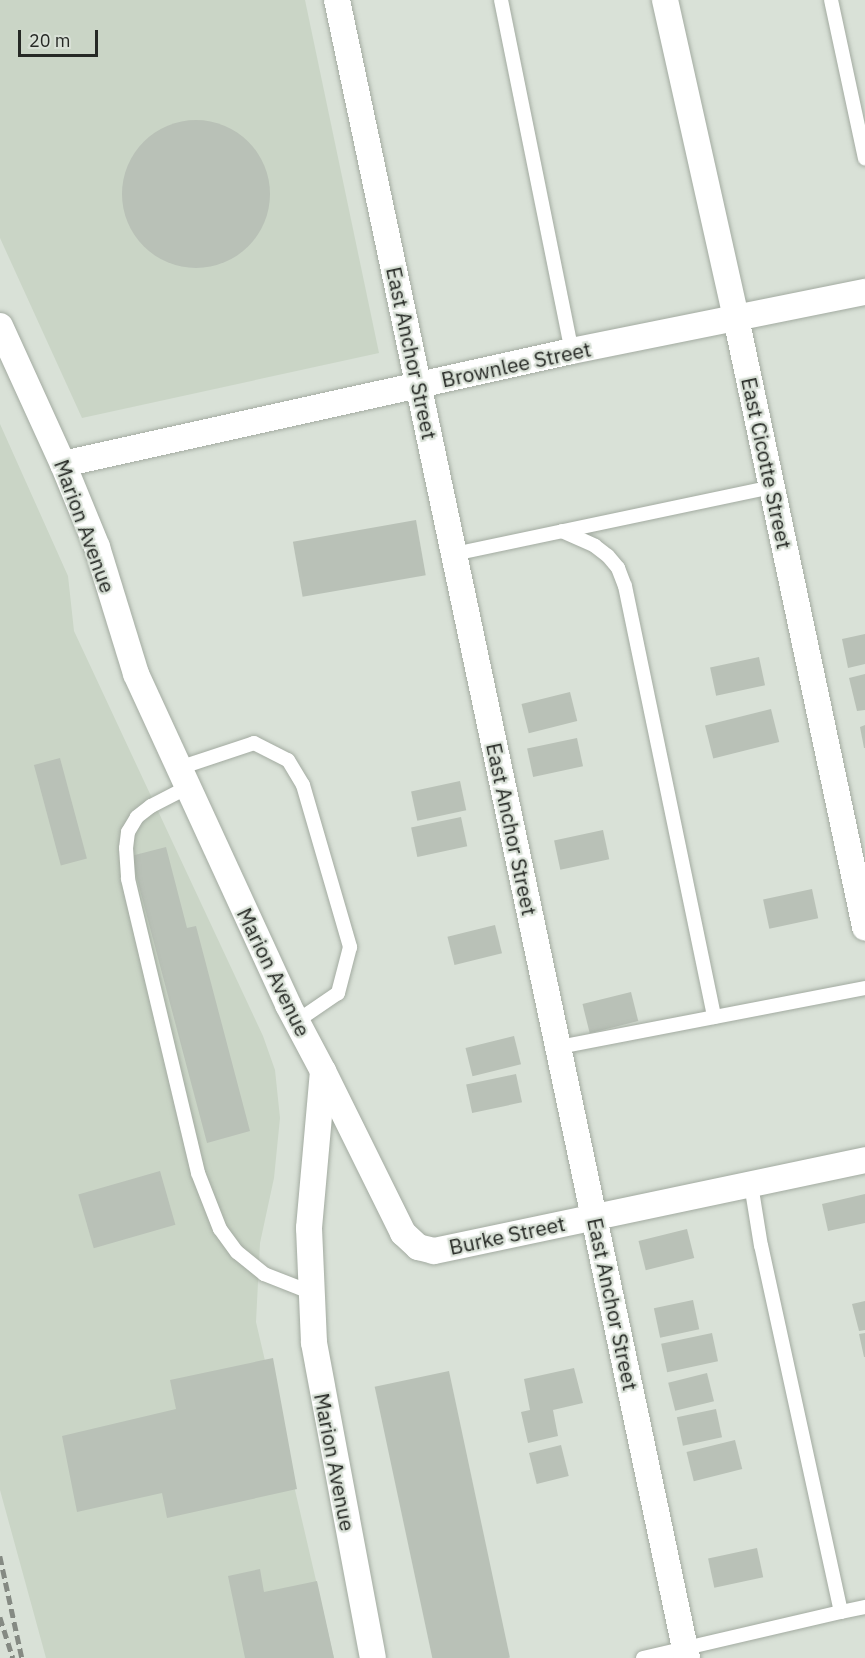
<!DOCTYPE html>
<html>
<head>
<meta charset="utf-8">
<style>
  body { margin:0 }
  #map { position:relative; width:865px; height:1658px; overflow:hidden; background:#d9e1d7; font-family:"IBM Plex Sans",sans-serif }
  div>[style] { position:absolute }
  .built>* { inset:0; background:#cad5c6 }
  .building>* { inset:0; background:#b9c1b7; transform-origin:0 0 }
  .round { border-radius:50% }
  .roads { filter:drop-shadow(0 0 2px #a3aba1) drop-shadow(0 0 2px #a3aba1) }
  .lane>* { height:14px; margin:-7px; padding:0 7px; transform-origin:7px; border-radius:7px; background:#fff }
  .street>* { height:26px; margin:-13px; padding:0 13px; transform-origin:13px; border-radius:13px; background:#fff }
  .rail>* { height:4.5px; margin-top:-2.25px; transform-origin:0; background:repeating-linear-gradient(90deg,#858a83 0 9px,transparent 0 13.5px) }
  span { translate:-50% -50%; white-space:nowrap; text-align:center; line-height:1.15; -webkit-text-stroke:4.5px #d9e1d7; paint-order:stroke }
  .street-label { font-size:21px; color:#262925 }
  .scale { position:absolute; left:18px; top:30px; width:80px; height:27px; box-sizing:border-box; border:3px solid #262925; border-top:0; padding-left:8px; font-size:18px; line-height:21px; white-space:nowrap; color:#262925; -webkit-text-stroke:4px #d9e1d7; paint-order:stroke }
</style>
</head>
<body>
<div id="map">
  <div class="built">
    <i style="clip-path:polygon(0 0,305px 0,379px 353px,82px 418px,0 238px)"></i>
    <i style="clip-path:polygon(0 424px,68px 576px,74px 631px,263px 1036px,275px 1070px,280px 1118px,274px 1178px,260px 1243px,256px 1322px,334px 1658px,46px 1658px,0 1490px)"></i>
  </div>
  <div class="building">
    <i class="round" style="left:122px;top:120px;width:148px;height:148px"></i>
    <i style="left:416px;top:520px;width:56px;height:125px;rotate:80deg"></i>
    <i style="clip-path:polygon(865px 634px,865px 664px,848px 668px,842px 639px)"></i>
    <i style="left:759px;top:657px;width:29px;height:50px;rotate:78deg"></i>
    <i style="clip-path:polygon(865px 674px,865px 710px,857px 711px,849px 678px)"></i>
    <i style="left:570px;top:692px;width:30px;height:50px;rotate:76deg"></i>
    <i style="left:771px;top:709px;width:34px;height:68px;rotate:76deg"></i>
    <i style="clip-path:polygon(865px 725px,865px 748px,864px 748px,860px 727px)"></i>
    <i style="left:577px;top:738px;width:29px;height:51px;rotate:78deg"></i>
    <i style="left:60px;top:758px;width:104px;height:27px;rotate:75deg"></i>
    <i style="left:460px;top:781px;width:30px;height:50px;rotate:78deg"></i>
    <i style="left:461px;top:817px;width:30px;height:51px;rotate:78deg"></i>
    <i style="left:603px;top:830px;width:30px;height:50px;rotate:78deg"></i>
    <i style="clip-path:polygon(166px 847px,187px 928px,196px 926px,250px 1131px,207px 1143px,131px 856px)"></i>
    <i style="left:812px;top:889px;width:30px;height:50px;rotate:78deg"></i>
    <i style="left:495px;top:925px;width:29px;height:49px;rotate:76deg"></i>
    <i style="left:631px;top:992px;width:30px;height:50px;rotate:76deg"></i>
    <i style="left:514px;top:1036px;width:29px;height:50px;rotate:76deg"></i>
    <i style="left:516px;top:1074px;width:29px;height:51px;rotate:78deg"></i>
    <i style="left:160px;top:1171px;width:56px;height:85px;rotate:74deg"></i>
    <i style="clip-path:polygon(865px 1194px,865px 1223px,828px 1231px,822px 1204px)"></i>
    <i style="left:687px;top:1229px;width:30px;height:50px;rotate:76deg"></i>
    <i style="left:693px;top:1300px;width:30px;height:40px;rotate:78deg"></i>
    <i style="clip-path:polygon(865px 1301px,865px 1330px,859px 1331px,852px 1304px)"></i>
    <i style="left:712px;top:1333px;width:29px;height:52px;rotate:78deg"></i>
    <i style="clip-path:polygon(865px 1333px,865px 1357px,864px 1357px,859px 1334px)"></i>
    <i style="clip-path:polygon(273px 1358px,297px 1489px,167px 1518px,162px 1493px,77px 1512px,62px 1436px,176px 1409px,170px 1380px)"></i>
    <i style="clip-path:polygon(574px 1368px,583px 1403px,553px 1410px,558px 1436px,528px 1443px,521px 1412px,530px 1410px,524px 1379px)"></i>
    <i style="left:449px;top:1371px;width:293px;height:76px;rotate:78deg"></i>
    <i style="left:707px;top:1373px;width:29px;height:40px;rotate:76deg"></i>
    <i style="left:716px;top:1409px;width:29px;height:40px;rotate:78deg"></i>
    <i style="left:735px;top:1440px;width:30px;height:50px;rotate:76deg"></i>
    <i style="left:561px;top:1445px;width:32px;height:33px;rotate:76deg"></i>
    <i style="left:757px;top:1548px;width:30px;height:50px;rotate:78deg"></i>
    <i style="clip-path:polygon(260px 1569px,264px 1592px,317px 1581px,334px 1658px,245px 1658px,228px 1576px)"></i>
  </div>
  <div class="roads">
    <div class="lane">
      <i style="left:501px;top:0;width:358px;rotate:78.6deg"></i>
      <i style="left:831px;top:0;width:162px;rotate:77.9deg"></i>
      <i style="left:562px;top:531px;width:36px;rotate:24deg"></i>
      <i style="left:595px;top:546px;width:16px;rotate:38deg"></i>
      <i style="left:608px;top:556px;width:16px;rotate:50deg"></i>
      <i style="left:618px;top:568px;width:19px;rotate:69deg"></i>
      <i style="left:625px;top:586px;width:440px;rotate:78.3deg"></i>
      <i style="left:454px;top:554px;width:325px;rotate:-11.9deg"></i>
      <i style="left:179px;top:768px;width:79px;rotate:-18.4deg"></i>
      <i style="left:254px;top:743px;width:38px;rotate:27deg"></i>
      <i style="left:288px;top:760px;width:29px;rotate:59deg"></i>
      <i style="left:303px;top:785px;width:169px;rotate:73.8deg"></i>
      <i style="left:350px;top:947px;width:48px;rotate:104.6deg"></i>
      <i style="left:338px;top:993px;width:50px;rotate:145.7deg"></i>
      <i style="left:188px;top:787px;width:42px;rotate:152.8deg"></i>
      <i style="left:151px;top:806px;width:18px;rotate:142deg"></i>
      <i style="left:137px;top:817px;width:17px;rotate:121deg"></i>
      <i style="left:128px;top:832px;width:16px;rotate:97deg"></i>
      <i style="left:126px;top:848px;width:31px;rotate:86deg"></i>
      <i style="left:128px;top:879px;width:302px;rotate:76.6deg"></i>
      <i style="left:198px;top:1173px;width:60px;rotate:68.6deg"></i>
      <i style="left:220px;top:1229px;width:29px;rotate:54deg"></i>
      <i style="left:237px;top:1252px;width:35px;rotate:39deg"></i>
      <i style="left:264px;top:1274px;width:49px;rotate:21.4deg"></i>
      <i style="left:559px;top:1047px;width:312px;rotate:-10.9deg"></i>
      <i style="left:841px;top:1612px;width:25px;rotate:-12deg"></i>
      <i style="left:643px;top:1658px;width:203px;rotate:-13.1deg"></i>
      <i style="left:841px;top:1612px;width:375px;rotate:-102.3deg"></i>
      <i style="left:761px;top:1246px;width:63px;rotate:-99.2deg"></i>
    </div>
    <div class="street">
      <i style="left:337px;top:0;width:1695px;rotate:78.08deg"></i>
      <i style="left:665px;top:0;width:326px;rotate:77.4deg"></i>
      <i style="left:736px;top:318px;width:623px;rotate:78.04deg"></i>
      <i style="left:0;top:326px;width:152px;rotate:65.5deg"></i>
      <i style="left:63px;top:464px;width:90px;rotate:67.7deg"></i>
      <i style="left:97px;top:547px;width:133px;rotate:72.9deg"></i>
      <i style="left:136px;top:674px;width:364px;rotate:65.3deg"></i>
      <i style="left:288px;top:1005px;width:75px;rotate:62.1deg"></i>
      <i style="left:323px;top:1071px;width:158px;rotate:95.1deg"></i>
      <i style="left:309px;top:1228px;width:115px;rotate:87.5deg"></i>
      <i style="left:314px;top:1343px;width:320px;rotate:79.4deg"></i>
      <i style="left:63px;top:464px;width:521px;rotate:-12.52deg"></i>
      <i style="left:572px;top:351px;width:299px;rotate:-11.4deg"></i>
      <i style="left:323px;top:1071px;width:181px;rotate:63.7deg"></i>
      <i style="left:403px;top:1233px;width:21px;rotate:43deg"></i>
      <i style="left:418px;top:1247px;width:16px;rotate:14deg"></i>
      <i style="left:434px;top:1251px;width:441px;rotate:-11.9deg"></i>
    </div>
  </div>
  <div class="rail">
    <i style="left:0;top:1556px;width:104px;rotate:77.8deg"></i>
    <i style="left:0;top:1617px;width:43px;rotate:72.4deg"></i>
  </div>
  <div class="street-label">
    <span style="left:412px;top:353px;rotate:78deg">East Anchor Street</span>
    <span style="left:516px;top:364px;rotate:-12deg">Brownlee Street</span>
    <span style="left:767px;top:463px;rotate:78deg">East Cicotte Street</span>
    <span style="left:85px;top:526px;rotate:70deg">Marion Avenue</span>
    <span style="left:512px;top:829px;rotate:78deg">East Anchor Street</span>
    <span style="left:274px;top:972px;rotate:64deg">Marion Avenue</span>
    <span style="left:507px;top:1235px;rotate:-12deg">Burke Street</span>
    <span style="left:613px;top:1304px;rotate:78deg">East Anchor Street</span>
    <span style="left:335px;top:1462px;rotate:79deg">Marion Avenue</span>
  </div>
  <div class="scale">20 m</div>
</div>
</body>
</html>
